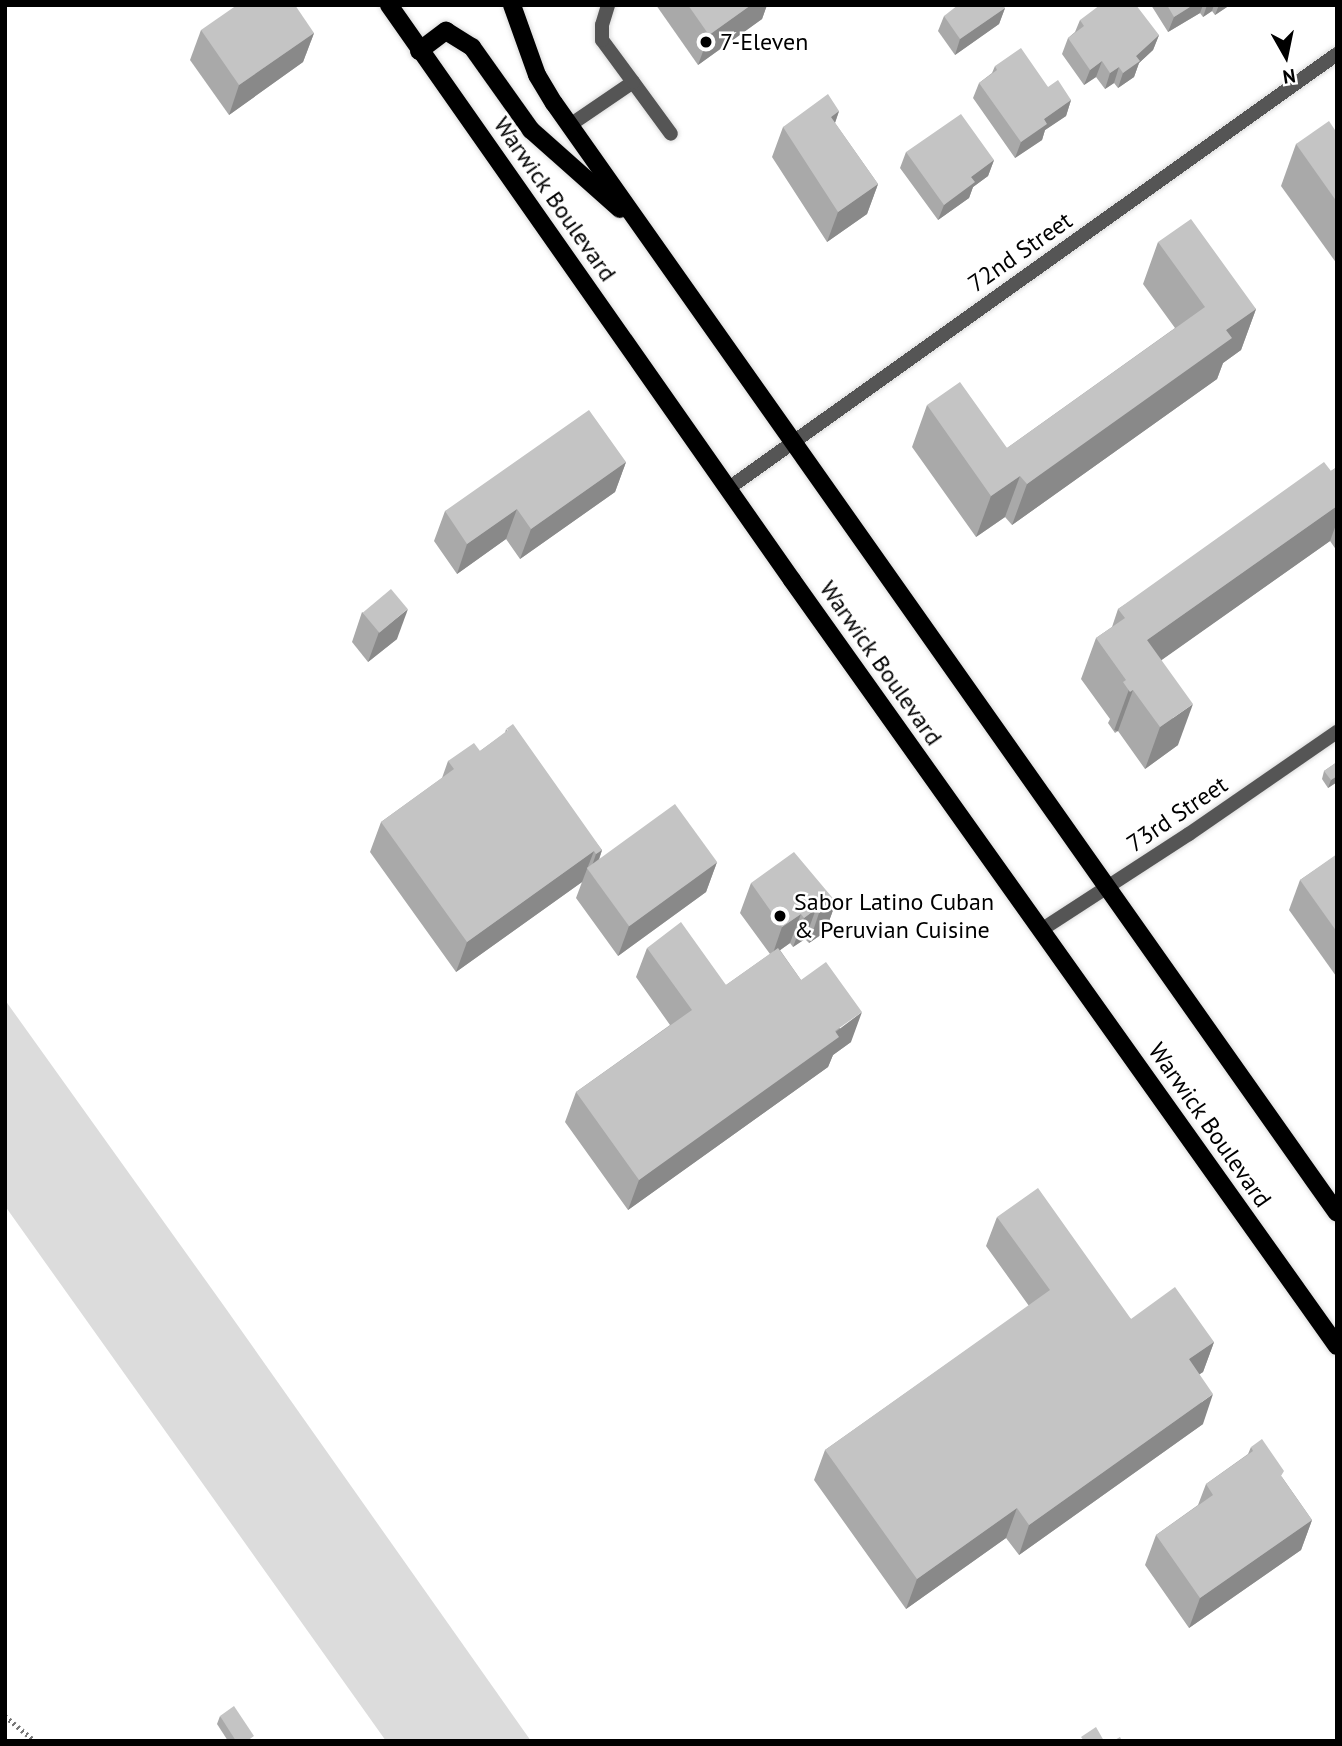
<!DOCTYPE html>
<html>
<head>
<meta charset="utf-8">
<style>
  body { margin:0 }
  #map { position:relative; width:1342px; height:1746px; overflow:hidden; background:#fff; font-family:"PT Sans",sans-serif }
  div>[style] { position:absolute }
  .green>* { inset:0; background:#dcdcdc }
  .path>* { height:4.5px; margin-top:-2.25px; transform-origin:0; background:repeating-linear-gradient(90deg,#777 0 2px,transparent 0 5.5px) }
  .roads { filter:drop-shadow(0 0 2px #dbdbdb) drop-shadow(0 0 2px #dbdbdb) }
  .lane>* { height:14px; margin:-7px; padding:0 7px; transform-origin:7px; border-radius:7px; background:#555 }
  .street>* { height:14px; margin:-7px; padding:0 7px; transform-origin:7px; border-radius:7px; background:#555 }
  .primary>* { height:18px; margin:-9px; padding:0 9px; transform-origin:9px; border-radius:9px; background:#000 }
  .wall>* { inset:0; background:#a9a9a9 }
  .shaded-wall>* { inset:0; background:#898989; transform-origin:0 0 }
  .building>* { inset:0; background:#c4c4c4; transform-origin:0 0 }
  .dots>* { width:19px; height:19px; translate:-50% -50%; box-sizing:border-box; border:4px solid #fff; border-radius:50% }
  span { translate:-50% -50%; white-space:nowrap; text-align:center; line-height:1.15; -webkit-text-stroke:5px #fff; paint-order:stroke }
  .poi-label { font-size:24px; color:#000 }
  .left { translate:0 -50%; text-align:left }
  .street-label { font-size:24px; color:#000 }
  .frame { position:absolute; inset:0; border:7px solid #000; pointer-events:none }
  .north { position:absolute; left:1251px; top:21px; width:70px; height:70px; -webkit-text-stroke:5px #fff; paint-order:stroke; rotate:171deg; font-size:19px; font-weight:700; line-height:28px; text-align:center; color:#000 }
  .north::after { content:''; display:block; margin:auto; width:24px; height:32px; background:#000; clip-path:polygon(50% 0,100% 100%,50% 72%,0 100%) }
</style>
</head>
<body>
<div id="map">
  <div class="green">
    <i style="clip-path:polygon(5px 1000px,224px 1306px,531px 1741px,386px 1741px,5px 1206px)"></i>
  </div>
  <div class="path">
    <i style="left:5px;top:1716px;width:39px;rotate:40deg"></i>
  </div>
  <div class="roads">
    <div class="lane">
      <i style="left:633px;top:82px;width:64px;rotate:53.8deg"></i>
      <i style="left:570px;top:125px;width:76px;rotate:-34.3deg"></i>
      <i style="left:633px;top:82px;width:52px;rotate:-126.4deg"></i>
      <i style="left:602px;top:40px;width:15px;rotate:-90deg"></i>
      <i style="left:602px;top:25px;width:21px;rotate:-73deg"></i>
    </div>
    <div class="street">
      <i style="left:729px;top:488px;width:747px;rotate:-35.52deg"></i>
      <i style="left:1041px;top:930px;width:176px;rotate:-33deg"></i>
      <i style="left:1189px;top:834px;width:180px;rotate:-34.6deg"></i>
    </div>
    <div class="primary">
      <i style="left:389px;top:5px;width:702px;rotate:54.97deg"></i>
      <i style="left:792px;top:580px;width:940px;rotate:54.57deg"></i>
      <i style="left:512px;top:5px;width:74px;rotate:70.3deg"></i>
      <i style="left:537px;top:75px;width:33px;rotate:59deg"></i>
      <i style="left:554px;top:103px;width:1358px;rotate:54.8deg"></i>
      <i style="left:419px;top:51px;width:34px;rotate:-37deg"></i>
      <i style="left:446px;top:31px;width:31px;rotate:32deg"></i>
      <i style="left:472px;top:47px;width:102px;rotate:54.6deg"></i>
      <i style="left:531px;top:130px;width:119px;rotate:41.6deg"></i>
    </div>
  </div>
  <div class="wall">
    <i style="clip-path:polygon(656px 5px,767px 5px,762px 19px,698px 65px)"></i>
    <i style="clip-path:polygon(1151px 5px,1230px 5px,1215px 15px,1212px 11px,1203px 17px,1200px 13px,1168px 32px)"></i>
    <i style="clip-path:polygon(1005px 8px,999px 24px,955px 55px,938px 31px,944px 16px)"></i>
    <i style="clip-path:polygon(1080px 20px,1159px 35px,1153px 50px,1139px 63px,1134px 77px,1118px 88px,1114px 83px,1105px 89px,1096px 77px,1084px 85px,1062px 54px,1068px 38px,1075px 32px)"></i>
    <i style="clip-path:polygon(201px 30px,314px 33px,303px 62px,229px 115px,190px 60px)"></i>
    <i style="clip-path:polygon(995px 66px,1048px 87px,1071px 100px,1066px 116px,1045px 130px,1042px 140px,1015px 158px,973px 98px,979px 83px,992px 73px)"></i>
    <i style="clip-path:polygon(839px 111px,835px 123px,878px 184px,867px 214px,827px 242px,772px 157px,783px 127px)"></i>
    <i style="clip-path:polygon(1337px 133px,1337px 264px,1281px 186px,1296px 144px)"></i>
    <i style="clip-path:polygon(906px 152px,994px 160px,988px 176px,973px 187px,969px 198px,938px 220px,900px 168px)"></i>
    <i style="clip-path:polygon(1158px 242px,1256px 309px,1241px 350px,1223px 363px,1217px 379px,1012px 525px,1005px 517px,976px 537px,912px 447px,927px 405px,1007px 448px,1175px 328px,1143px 284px)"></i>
    <i style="clip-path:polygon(626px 462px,615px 492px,520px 559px,506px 539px,457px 574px,434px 541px,445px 511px)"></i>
    <i style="clip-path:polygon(1337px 467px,1337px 551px,1330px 541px,1161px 660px,1178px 745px,1145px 769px,1118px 731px,1115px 733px,1108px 723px,1110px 719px,1081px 679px,1096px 638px,1112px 627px,1118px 609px)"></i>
    <i style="clip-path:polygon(362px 612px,397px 639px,368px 662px,352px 642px)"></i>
    <i style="clip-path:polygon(506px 729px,602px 850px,599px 860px,717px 862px,706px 892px,618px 956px,576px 898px,582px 882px,456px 972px,370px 852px,381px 822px,442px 778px,448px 761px,480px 751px,505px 733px)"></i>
    <i style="clip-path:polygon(1337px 762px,1337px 782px,1328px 788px,1322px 779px,1324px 771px)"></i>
    <i style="clip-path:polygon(1337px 855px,1337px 975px,1336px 976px,1289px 910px,1300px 880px)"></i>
    <i style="clip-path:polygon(751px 883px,836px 902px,825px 932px,809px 943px,805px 939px,793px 947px,790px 943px,780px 950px,801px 980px,851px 1042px,833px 1055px,828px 1067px,628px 1210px,565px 1122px,576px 1092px,670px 1025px,636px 977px,647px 948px,726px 985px,770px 954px,740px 913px)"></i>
    <i style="clip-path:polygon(997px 1217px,1131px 1319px,1214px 1342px,1203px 1372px,1199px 1374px,1203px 1424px,1019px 1555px,1006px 1538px,906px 1609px,814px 1480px,825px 1450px,1029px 1306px,986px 1246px)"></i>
    <i style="clip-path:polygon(1251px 1447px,1282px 1477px,1312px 1520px,1301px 1550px,1189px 1628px,1145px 1565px,1156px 1535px,1198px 1505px,1206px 1484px,1248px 1454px)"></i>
    <i style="clip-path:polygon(220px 1716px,252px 1741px,228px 1741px,217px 1724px)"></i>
  </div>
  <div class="shaded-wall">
    <i style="clip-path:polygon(751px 5px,767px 5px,762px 19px,698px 65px,709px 35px)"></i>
    <i style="clip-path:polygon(1193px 5px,1203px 5px,1200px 13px,1168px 32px,1174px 17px)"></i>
    <i style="clip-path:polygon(1207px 5px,1214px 5px,1212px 11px,1203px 17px)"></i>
    <i style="clip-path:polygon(1219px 5px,1230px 5px,1215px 15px)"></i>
    <i style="clip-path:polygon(1005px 8px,999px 24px,955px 55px,960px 39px)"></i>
    <i style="clip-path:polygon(314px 33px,303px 62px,229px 115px,239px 85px)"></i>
    <i style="clip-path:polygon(1159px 35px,1153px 50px,1139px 63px,1134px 77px,1118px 88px,1123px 73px,1136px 56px)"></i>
    <i style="clip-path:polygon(1102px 61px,1096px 77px,1084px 85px,1090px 70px)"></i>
    <i style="clip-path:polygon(1119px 67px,1114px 83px,1105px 89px,1110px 73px)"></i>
    <i style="clip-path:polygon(1071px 100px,1066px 116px,1045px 130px,1042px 140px,1015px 158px,1021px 142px,1044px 119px)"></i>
    <i style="clip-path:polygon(839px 111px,829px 140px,831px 117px)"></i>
    <i style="clip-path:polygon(994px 160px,988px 176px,973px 187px,969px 198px,938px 220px,944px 205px,971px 177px)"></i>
    <i style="clip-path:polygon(878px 184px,867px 214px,827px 242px,838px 212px)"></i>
    <i style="clip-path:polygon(1256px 309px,1241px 350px,1223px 363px,1217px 379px,1012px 525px,1027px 484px,1226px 330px)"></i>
    <i style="clip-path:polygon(626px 462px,615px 492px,520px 559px,531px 529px)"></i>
    <i style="clip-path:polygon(1020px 476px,1005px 517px,976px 537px,991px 496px)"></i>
    <i style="clip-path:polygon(1337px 506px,1337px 522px,1330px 541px,1132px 681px,1147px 640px)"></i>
    <i style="clip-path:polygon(517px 509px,506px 539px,457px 574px,467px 544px)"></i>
    <i style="clip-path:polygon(408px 609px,397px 639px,368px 662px,379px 632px)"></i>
    <i style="left:1133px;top:690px;width:44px;height:4px;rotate:110deg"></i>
    <i style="clip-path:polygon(1193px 704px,1178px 745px,1145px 769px,1160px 727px)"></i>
    <i style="clip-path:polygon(1337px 776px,1337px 782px,1328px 788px,1331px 780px)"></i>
    <i style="clip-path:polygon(602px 850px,593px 876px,590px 872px,596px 854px)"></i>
    <i style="clip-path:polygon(594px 851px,582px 882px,456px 972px,467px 942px)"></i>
    <i style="clip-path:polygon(717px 862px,706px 892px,618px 956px,629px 926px)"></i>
    <i style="clip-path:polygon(836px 902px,825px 932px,809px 943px,819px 913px)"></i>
    <i style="clip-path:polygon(816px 909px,805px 939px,793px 947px,804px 918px)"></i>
    <i style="clip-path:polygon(801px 914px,790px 943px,772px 956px,782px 927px)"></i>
    <i style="clip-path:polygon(862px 1012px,851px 1042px,833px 1055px,828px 1067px,628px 1210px,639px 1180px)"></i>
    <i style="clip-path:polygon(1214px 1342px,1203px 1372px,1178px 1389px,1189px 1359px)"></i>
    <i style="clip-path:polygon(1213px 1394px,1203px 1424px,1019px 1555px,1029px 1525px)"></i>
    <i style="clip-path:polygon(1017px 1508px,1006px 1538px,906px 1609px,917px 1579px)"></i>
    <i style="clip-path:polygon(1312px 1520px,1301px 1550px,1189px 1628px,1200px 1598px)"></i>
  </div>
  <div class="building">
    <i style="clip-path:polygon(237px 5px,295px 5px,314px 33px,239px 85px,201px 30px)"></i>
    <i style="clip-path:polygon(688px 5px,751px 5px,709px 35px)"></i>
    <i style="clip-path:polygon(958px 5px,1003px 5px,1005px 8px,960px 39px,944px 16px)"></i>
    <i style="clip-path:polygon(1100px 5px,1136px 5px,1159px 35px,1136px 56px,1140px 61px,1123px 73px,1119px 67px,1110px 73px,1102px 61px,1090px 70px,1068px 38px,1084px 26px,1080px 20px)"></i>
    <i style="clip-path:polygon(1167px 5px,1193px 5px,1174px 17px)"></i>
    <i style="clip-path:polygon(1021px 48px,1048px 87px,1058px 80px,1071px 100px,1044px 119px,1047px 124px,1021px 142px,979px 83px,997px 70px,995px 66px)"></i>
    <i style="clip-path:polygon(828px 94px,839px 111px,831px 117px,878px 184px,838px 212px,783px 127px)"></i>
    <i style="clip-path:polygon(961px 114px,994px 160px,971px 177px,975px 182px,944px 205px,906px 152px)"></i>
    <i style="clip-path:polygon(1329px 121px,1337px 133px,1337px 202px,1296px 144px)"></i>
    <i style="clip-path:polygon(1191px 219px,1256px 309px,1226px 330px,1232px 338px,1027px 484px,1020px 476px,991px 496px,927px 405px,960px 382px,1007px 448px,1205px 307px,1158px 242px)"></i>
    <i style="clip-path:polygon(589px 410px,626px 462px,531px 529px,517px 509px,467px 544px,445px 511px)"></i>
    <i style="clip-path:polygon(1324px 462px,1331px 471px,1337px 467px,1337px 506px,1147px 640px,1193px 704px,1160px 727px,1133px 690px,1130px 692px,1123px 682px,1126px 680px,1096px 638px,1125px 618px,1118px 609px)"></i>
    <i style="left:391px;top:589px;width:26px;height:37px;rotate:50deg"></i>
    <i style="clip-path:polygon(513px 724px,602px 850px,596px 854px,594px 851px,467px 942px,381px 822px,454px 769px,448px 761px,474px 743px,480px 751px,508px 730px,506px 729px)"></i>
    <i style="clip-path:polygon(1337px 762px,1337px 776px,1331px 780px,1324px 771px)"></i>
    <i style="left:675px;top:804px;width:72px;height:109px;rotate:54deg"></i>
    <i style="clip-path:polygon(794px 852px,836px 902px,819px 913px,816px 909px,804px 918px,801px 914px,782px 927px,751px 883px)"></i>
    <i style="clip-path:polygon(1337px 854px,1337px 932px,1300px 880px)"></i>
    <i style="clip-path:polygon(681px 922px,726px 985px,778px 948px,801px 980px,826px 962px,862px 1012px,835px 1031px,839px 1037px,639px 1180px,576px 1092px,692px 1010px,647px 948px)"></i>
    <i style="clip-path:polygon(1038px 1188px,1131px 1319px,1175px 1287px,1214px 1342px,1189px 1359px,1213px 1394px,1029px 1525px,1017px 1508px,917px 1579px,825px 1450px,1050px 1290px,997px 1217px)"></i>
    <i style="clip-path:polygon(1262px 1439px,1284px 1471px,1281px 1476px,1312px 1520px,1200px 1598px,1156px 1535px,1213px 1495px,1206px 1484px,1253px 1451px,1251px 1447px)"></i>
    <i style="clip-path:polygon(234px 1706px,254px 1736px,247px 1741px,236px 1741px,220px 1716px)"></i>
    <i style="clip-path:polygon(1096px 1727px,1104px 1741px,1084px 1741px,1081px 1737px)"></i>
    <i style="clip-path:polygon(1120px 1737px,1122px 1741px,1113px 1741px)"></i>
  </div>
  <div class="dots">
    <i style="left:706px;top:42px;background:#000"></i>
    <i style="left:780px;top:916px;background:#000"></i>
  </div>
  <div class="poi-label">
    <span class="left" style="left:720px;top:42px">7-Eleven</span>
    <span class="left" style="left:794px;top:916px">Sabor Latino Cuban<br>&amp; Peruvian Cuisine</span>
  </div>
  <div class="street-label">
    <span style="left:555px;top:199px;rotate:55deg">Warwick Boulevard</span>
    <span style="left:1020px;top:252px;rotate:-35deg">72nd Street</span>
    <span style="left:881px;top:663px;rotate:55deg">Warwick Boulevard</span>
    <span style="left:1177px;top:814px;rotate:-34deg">73rd Street</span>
    <span style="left:1210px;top:1125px;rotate:55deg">Warwick Boulevard</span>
  </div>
  <div class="frame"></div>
  <div class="north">N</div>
</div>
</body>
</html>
